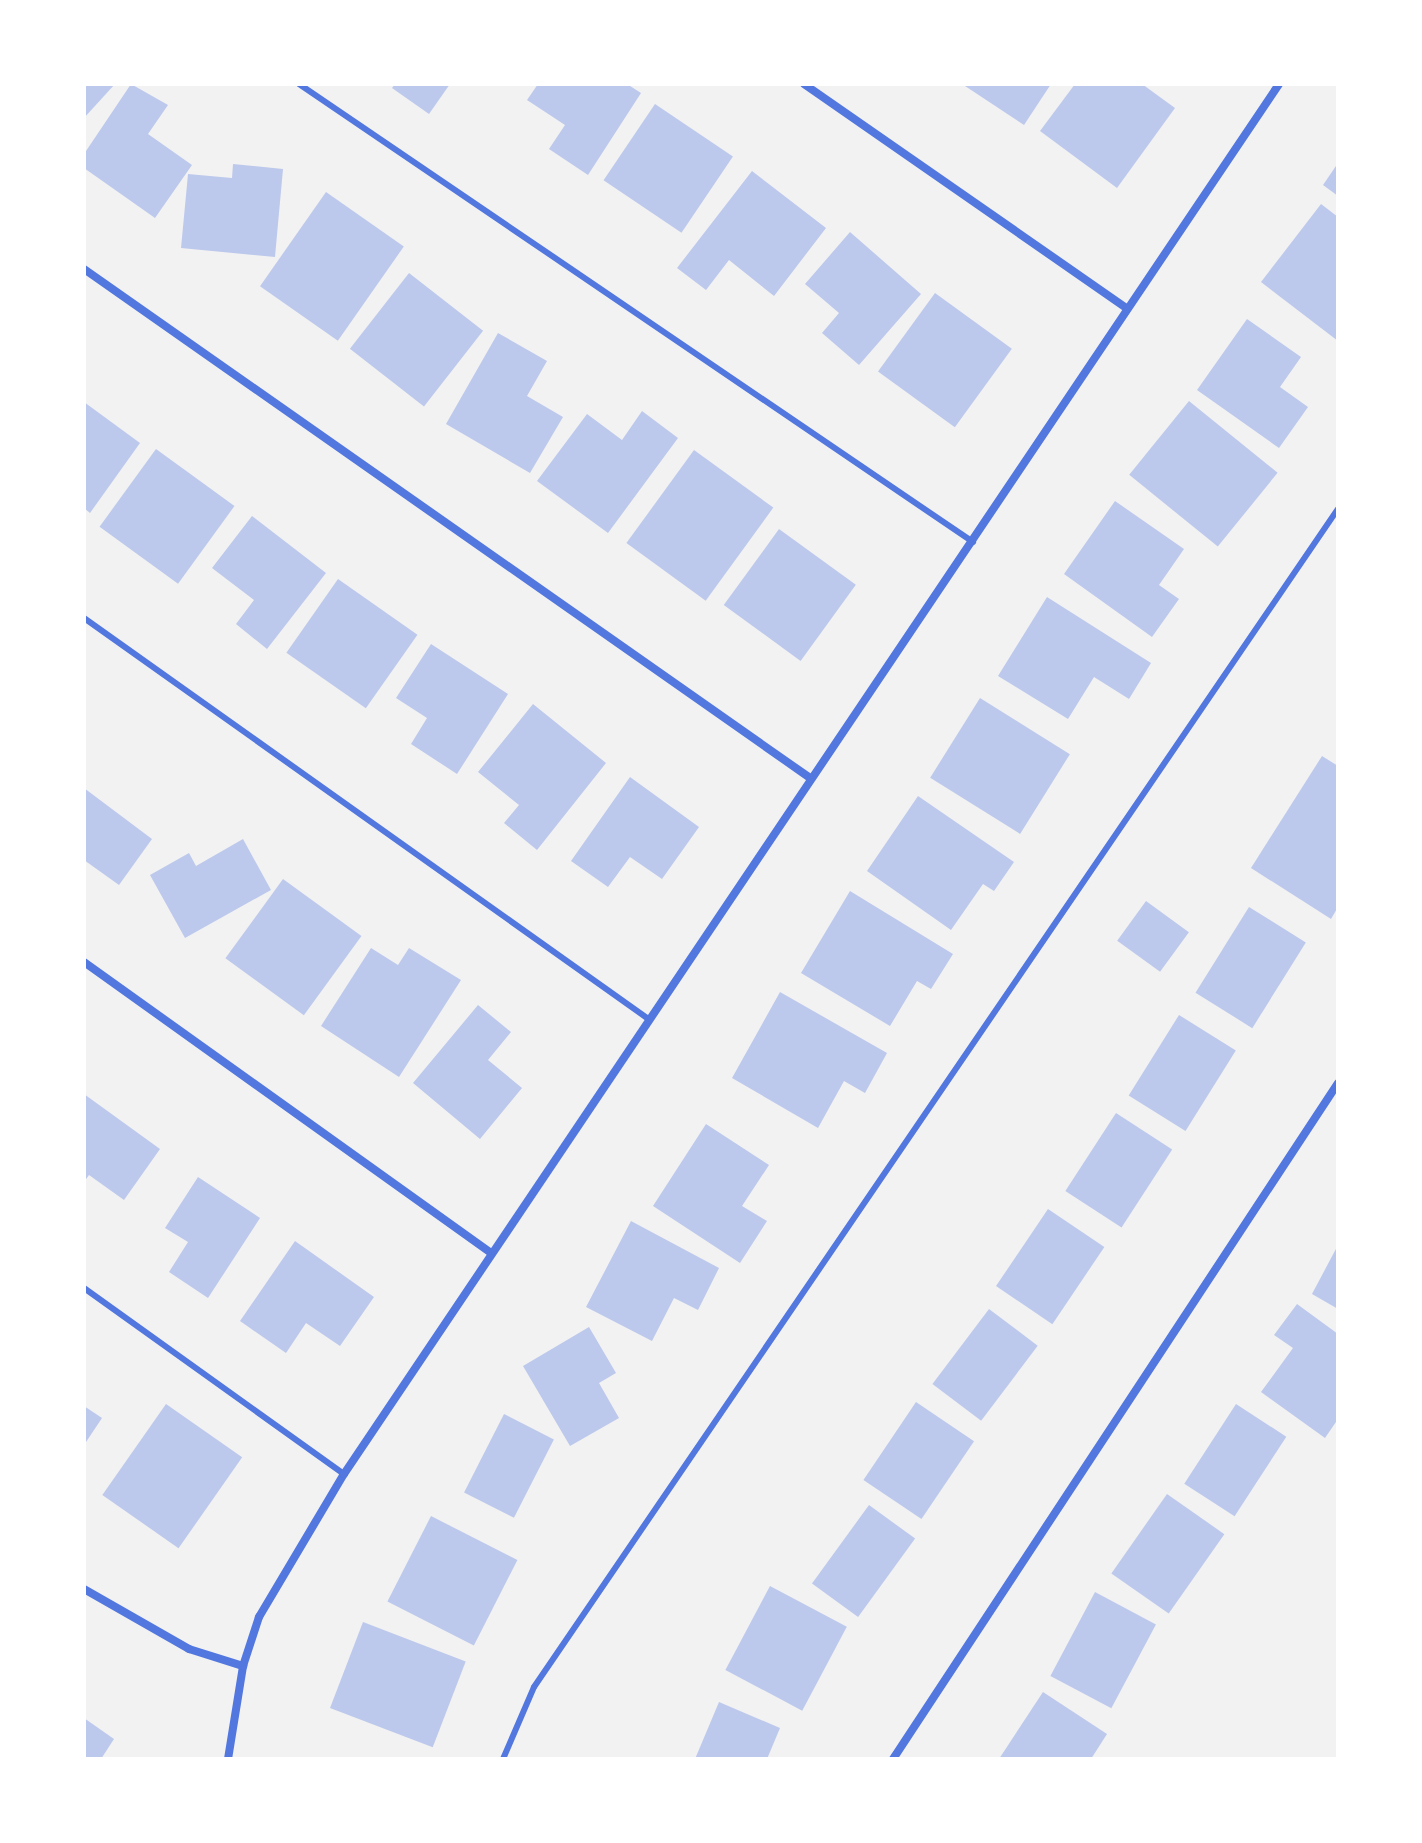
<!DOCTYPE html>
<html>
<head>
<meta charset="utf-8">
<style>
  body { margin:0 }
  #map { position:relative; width:1422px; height:1843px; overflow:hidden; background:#f2f2f2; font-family:Bitter,serif }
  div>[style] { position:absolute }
  .building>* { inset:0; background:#bdc9ec; transform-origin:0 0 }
  .service>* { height:6px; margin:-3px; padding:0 3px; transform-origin:3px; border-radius:3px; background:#5277de }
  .minor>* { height:8px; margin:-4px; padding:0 4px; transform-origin:4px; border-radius:4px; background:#5277de }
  span { translate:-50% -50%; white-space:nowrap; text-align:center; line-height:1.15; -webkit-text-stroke:6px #fff; paint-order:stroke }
  .frame { position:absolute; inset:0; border:86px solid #fff; pointer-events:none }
</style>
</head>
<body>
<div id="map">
  <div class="building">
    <i style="clip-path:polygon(84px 84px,115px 84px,84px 118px)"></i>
    <i style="clip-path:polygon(131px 84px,168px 105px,148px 134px,192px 165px,155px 218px,84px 168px,84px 154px)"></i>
    <i style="clip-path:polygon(395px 84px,450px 84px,429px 114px,392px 88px)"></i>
    <i style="clip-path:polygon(538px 84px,627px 84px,641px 93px,588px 175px,549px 149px,565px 125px,527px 100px)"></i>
    <i style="clip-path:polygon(962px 84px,1051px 84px,1024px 125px)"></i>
    <i style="clip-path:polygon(1075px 84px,1142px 84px,1175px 108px,1117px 188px,1040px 131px)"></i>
    <i style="left:655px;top:104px;width:94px;height:92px;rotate:34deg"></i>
    <i style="clip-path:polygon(1338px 163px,1338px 196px,1323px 185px)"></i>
    <i style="clip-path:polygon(233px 164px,283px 169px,275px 257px,181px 248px,188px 174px,232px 178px)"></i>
    <i style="clip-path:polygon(752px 171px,826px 228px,774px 296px,729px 260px,706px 290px,677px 268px)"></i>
    <i style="left:326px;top:192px;width:95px;height:115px;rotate:35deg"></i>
    <i style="clip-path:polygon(1321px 204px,1338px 217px,1338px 341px,1261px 282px)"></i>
    <i style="clip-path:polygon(850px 232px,921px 294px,859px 365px,822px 333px,839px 313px,805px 284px)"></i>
    <i style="left:409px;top:273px;width:94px;height:96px;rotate:38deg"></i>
    <i style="left:935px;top:293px;width:95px;height:97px;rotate:36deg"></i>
    <i style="clip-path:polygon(1247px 319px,1301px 357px,1280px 387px,1308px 407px,1279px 448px,1197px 390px)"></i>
    <i style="clip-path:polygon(498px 333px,547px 361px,527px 396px,563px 417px,530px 473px,446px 424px)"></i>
    <i style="left:1189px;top:401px;width:114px;height:95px;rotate:39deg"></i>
    <i style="clip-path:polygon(84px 402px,140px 443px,90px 513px,84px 508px)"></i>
    <i style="clip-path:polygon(642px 411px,678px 438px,608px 533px,537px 481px,587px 414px,622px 440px)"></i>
    <i style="left:156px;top:449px;width:97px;height:96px;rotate:36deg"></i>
    <i style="left:694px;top:450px;width:98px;height:115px;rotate:36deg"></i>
    <i style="clip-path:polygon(1115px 501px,1184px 549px,1159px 585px,1179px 599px,1152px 637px,1064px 574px)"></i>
    <i style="clip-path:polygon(252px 516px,326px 573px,267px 649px,236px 624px,254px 600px,212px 568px)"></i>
    <i style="left:779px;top:529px;width:95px;height:94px;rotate:36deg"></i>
    <i style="left:338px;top:579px;width:97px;height:90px;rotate:35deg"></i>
    <i style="clip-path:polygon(1047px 597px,1151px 663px,1129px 699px,1094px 677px,1068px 719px,998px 676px)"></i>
    <i style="clip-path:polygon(431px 644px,508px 694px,457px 774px,411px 744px,427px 718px,396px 698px)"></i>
    <i style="left:980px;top:698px;width:106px;height:94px;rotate:32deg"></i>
    <i style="clip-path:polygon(533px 704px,606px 763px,537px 850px,504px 823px,519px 805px,478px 772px)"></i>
    <i style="clip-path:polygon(1322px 756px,1338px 766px,1338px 907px,1331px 919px,1251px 868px)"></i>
    <i style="clip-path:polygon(630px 777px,699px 827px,662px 879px,630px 857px,608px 887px,571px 861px)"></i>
    <i style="clip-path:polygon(84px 788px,152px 839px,119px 885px,84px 860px)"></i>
    <i style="clip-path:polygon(918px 796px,1014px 862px,994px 891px,983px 884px,951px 930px,867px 871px)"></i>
    <i style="clip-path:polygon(243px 839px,271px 890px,185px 938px,150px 875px,189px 853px,196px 866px)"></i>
    <i style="left:283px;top:879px;width:97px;height:98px;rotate:36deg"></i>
    <i style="clip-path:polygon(850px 891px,953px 954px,931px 989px,917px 981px,890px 1026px,801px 973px)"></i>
    <i style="left:1146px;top:901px;width:53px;height:49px;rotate:36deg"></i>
    <i style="left:1249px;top:907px;width:67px;height:101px;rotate:32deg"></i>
    <i style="clip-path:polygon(371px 948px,398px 965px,409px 948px,461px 980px,399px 1077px,321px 1026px)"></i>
    <i style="clip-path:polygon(780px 992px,887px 1053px,865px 1093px,844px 1081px,818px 1128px,732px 1078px)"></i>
    <i style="clip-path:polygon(478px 1005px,511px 1032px,488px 1060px,522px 1088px,480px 1139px,413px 1083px)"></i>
    <i style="left:1179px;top:1015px;width:67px;height:95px;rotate:32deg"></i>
    <i style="clip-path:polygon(84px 1094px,160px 1149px,124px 1200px,89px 1175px,84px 1182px)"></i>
    <i style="left:1116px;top:1113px;width:67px;height:93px;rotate:33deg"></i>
    <i style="clip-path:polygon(706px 1124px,769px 1165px,742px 1206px,767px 1221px,740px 1263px,653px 1206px)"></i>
    <i style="clip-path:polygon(198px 1177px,260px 1218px,208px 1298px,169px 1272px,188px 1242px,165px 1228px)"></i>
    <i style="left:1048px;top:1209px;width:68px;height:93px;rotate:34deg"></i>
    <i style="clip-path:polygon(631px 1221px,719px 1268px,698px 1310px,674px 1298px,652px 1341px,586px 1307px)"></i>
    <i style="clip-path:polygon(295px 1241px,374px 1297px,340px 1346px,306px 1323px,286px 1353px,240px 1321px)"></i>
    <i style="clip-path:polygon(1338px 1245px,1338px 1309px,1312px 1294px)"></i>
    <i style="clip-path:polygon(1297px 1304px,1338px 1334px,1338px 1419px,1325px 1438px,1261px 1392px,1293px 1348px,1274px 1335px)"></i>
    <i style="left:989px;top:1309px;width:61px;height:94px;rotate:37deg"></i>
    <i style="clip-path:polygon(589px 1327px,616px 1373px,599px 1383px,619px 1418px,570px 1446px,523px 1366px)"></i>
    <i style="left:916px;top:1402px;width:70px;height:94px;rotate:34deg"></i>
    <i style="left:166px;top:1404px;width:93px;height:111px;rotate:35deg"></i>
    <i style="left:1236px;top:1404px;width:60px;height:95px;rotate:33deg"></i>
    <i style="clip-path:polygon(84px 1406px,102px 1418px,84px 1445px)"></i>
    <i style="left:504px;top:1414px;width:56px;height:88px;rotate:27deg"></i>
    <i style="left:1167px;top:1494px;width:70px;height:97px;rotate:35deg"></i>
    <i style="left:869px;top:1505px;width:57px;height:97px;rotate:36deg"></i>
    <i style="left:431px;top:1516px;width:97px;height:96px;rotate:27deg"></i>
    <i style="left:770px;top:1586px;width:87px;height:95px;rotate:28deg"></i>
    <i style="left:1095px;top:1592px;width:69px;height:95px;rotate:28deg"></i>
    <i style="left:363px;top:1622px;width:110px;height:92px;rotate:21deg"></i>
    <i style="clip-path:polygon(1043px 1692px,1107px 1734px,1091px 1759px,999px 1759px)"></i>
    <i style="clip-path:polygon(719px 1702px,780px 1728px,767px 1759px,695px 1759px)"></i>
    <i style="clip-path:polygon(84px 1718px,114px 1739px,101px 1759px,84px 1759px)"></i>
  </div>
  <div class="service">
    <i style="left:299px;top:84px;width:815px;rotate:34.2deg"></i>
    <i style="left:84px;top:618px;width:691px;rotate:35.39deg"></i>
    <i style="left:84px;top:1288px;width:320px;rotate:35.6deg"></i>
    <i style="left:503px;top:1759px;width:78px;rotate:-66.7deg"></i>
    <i style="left:534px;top:1687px;width:1426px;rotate:-55.69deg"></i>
  </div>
  <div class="minor">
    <i style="left:804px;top:84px;width:392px;rotate:34.8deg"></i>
    <i style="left:84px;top:269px;width:887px;rotate:35.03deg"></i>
    <i style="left:84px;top:962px;width:500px;rotate:35.56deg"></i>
    <i style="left:84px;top:1589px;width:121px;rotate:29.7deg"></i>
    <i style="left:189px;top:1649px;width:57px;rotate:17.5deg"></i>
    <i style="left:228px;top:1759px;width:94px;rotate:-80.8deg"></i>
    <i style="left:243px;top:1666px;width:52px;rotate:-71.9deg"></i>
    <i style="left:259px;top:1617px;width:166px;rotate:-59.3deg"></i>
    <i style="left:344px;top:1474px;width:1675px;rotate:-56.07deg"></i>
    <i style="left:893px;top:1759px;width:809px;rotate:-56.64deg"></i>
  </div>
  <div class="frame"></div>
</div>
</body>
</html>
